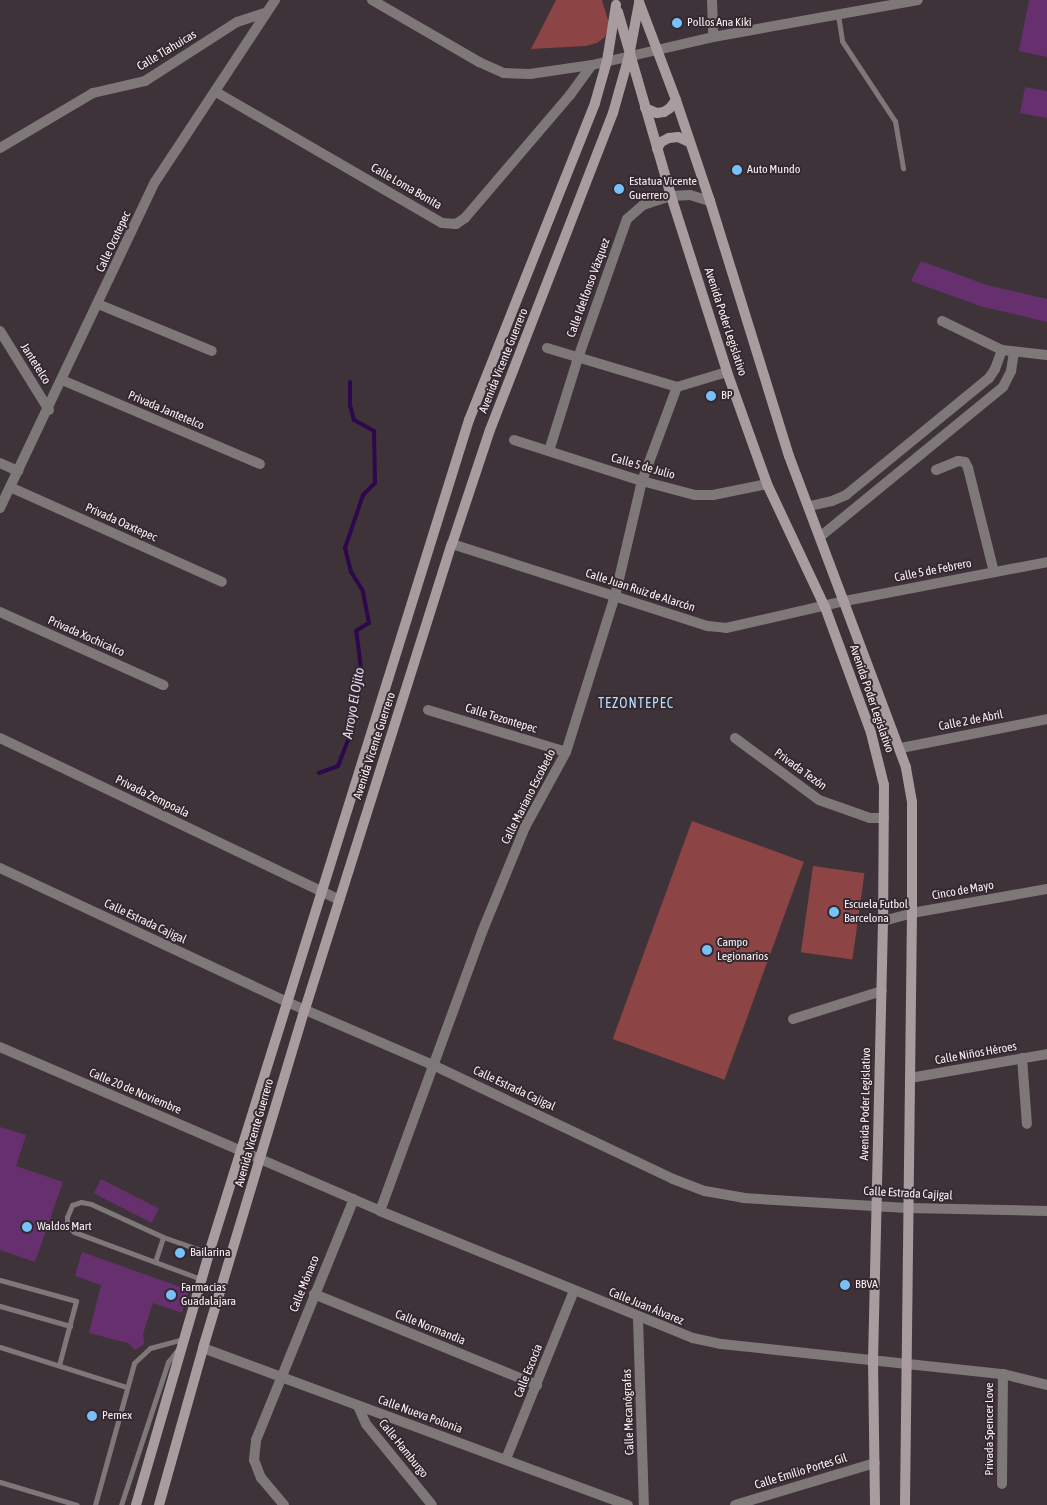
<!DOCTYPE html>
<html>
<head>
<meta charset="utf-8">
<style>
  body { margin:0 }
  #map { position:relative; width:1047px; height:1505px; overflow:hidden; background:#3f333a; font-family:"Asap Condensed",sans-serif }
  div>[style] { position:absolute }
  .green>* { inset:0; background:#8c4444; transform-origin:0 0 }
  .stream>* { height:4px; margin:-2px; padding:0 2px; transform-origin:2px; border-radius:2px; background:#2d084c }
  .building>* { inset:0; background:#65306d; transform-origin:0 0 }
  .service>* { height:5px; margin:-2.5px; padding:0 2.5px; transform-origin:2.5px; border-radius:2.5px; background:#7f7879 }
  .minor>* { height:10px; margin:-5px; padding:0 5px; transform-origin:5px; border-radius:5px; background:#7f7879 }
  .tertiary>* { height:10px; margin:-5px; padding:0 5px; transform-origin:5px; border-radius:5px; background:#7f7879 }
  .secondary>* { height:10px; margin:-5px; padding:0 5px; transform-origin:5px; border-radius:5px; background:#a89c9f }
  .dots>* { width:14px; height:14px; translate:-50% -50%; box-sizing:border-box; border:2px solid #352930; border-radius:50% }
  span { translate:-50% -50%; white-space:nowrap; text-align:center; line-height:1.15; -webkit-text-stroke:4px #352930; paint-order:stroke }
  .poi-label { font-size:12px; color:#f8f0f5 }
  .left { translate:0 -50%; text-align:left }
  .street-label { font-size:12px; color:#f8f0f5 }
  .water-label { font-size:14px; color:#e4ddf1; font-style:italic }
  .neighbourhood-label { font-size:14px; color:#b6dcfc; letter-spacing:1px }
</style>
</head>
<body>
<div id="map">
  <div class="green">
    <i style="clip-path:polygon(556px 0,602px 0,609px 23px,605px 37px,597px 43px,585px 46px,531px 49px)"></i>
    <i style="left:692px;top:821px;width:119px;height:232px;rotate:20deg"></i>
    <i style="left:813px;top:866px;width:52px;height:87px;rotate:8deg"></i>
  </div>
  <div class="stream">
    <i style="left:319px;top:773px;width:20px;rotate:-20deg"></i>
    <i style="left:338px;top:766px;width:28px;rotate:-69deg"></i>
    <i style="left:348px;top:740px;width:24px;rotate:-75deg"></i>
    <i style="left:354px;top:717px;width:49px;rotate:-81.7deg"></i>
    <i style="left:361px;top:669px;width:38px;rotate:-97deg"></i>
    <i style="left:356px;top:631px;width:15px;rotate:-32deg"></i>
    <i style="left:369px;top:623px;width:33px;rotate:-101deg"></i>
    <i style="left:363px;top:591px;width:22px;rotate:-122deg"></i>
    <i style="left:351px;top:572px;width:25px;rotate:-104deg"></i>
    <i style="left:345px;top:548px;width:56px;rotate:-71.2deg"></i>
    <i style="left:363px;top:495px;width:17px;rotate:-45deg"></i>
    <i style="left:375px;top:483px;width:52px;rotate:-91.1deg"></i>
    <i style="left:374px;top:431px;width:23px;rotate:-151deg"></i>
    <i style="left:354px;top:420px;width:16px;rotate:-105deg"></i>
    <i style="left:350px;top:405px;width:23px;rotate:-90deg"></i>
  </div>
  <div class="building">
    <i style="clip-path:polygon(1029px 0,1047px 0,1047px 57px,1019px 51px)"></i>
    <i style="clip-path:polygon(1025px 87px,1047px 91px,1047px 118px,1020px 113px)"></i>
    <i style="clip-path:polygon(921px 261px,987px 285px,1047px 299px,1047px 322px,980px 306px,911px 281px)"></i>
    <i style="clip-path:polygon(0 1127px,26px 1135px,16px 1166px,63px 1182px,35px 1262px,0 1250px)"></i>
    <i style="left:101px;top:1179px;width:65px;height:16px;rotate:27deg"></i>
    <i style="clip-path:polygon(82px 1252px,189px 1290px,182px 1313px,153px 1303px,143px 1334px,144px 1344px,135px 1350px,128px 1343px,89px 1333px,101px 1285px,75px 1276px)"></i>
  </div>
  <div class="service">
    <i style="left:838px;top:15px;width:26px;rotate:81deg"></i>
    <i style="left:842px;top:41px;width:96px;rotate:56.5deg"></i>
    <i style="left:895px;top:121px;width:48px;rotate:80.3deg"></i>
    <i style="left:155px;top:1262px;width:26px;rotate:-72deg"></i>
    <i style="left:201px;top:1279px;width:135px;rotate:-159.7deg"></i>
    <i style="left:74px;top:1232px;width:10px;rotate:-135deg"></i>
    <i style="left:67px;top:1225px;width:8px;rotate:-90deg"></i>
    <i style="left:67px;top:1217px;width:13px;rotate:-67deg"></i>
    <i style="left:72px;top:1205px;width:9px;rotate:-18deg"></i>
    <i style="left:81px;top:1202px;width:10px;rotate:11deg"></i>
    <i style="left:91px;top:1204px;width:79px;rotate:24.6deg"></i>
    <i style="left:163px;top:1237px;width:49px;rotate:19.2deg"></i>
    <i style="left:0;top:1280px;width:79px;rotate:15.4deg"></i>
    <i style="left:76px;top:1301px;width:66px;rotate:104.9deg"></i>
    <i style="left:0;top:1306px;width:73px;rotate:15.9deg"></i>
    <i style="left:0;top:1347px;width:132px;rotate:17.6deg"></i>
    <i style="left:0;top:1482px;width:80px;rotate:16.6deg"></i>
    <i style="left:95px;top:1505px;width:147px;rotate:-74.6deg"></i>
    <i style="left:134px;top:1363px;width:22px;rotate:-43deg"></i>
    <i style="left:150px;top:1348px;width:35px;rotate:-15deg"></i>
    <i style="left:121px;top:1505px;width:151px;rotate:-71.8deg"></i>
    <i style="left:168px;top:1362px;width:18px;rotate:-52deg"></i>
  </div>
  <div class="minor">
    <i style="left:712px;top:0;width:37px;rotate:88deg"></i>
    <i style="left:216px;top:92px;width:261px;rotate:30.1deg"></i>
    <i style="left:442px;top:223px;width:14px;rotate:4deg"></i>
    <i style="left:456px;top:224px;width:11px;rotate:-34deg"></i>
    <i style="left:465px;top:218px;width:162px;rotate:-49.5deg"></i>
    <i style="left:570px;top:95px;width:37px;rotate:-54deg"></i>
    <i style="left:0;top:148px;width:108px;rotate:-30.6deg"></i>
    <i style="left:93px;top:93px;width:53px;rotate:-13deg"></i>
    <i style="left:145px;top:81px;width:109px;rotate:-32.7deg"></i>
    <i style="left:237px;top:22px;width:29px;rotate:-18deg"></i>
    <i style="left:98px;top:304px;width:123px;rotate:22.4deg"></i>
    <i style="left:942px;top:321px;width:67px;rotate:25.8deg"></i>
    <i style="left:1002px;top:350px;width:45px;rotate:6.3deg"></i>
    <i style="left:0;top:331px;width:93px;rotate:58.2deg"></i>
    <i style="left:547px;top:348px;width:136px;rotate:16.7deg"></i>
    <i style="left:677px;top:387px;width:52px;rotate:-16.7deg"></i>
    <i style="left:62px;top:380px;width:215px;rotate:23deg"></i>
    <i style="left:514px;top:440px;width:134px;rotate:17.8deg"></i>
    <i style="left:642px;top:481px;width:55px;rotate:14.8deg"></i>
    <i style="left:695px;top:495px;width:18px"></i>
    <i style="left:713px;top:495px;width:55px;rotate:-11.5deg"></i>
    <i style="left:549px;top:451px;width:97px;rotate:-72.7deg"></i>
    <i style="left:578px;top:358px;width:147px;rotate:-70.6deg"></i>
    <i style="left:627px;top:219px;width:21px;rotate:-41deg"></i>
    <i style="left:643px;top:205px;width:29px;rotate:-18deg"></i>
    <i style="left:671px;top:196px;width:19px;rotate:-3deg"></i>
    <i style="left:690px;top:195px;width:21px;rotate:17deg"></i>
    <i style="left:0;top:463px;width:20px;rotate:24deg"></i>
    <i style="left:936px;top:470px;width:24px;rotate:-22deg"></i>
    <i style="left:958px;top:461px;width:7px;rotate:8deg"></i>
    <i style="left:965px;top:462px;width:7px;rotate:63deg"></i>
    <i style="left:968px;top:468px;width:107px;rotate:76deg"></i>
    <i style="left:10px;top:487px;width:232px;rotate:24.1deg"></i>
    <i style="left:810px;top:506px;width:23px;rotate:-13deg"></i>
    <i style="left:832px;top:501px;width:15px;rotate:-23deg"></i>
    <i style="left:846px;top:495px;width:185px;rotate:-39.3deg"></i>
    <i style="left:989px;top:378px;width:11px;rotate:-56deg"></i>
    <i style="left:995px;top:369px;width:20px;rotate:-70deg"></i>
    <i style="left:821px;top:536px;width:235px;rotate:-39.3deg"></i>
    <i style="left:1003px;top:387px;width:18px;rotate:-63deg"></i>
    <i style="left:1011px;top:371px;width:19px;rotate:-81deg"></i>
    <i style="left:452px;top:544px;width:269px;rotate:17.8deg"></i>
    <i style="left:708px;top:626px;width:18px;rotate:6deg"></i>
    <i style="left:726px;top:628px;width:122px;rotate:-12.8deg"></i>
    <i style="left:845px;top:601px;width:206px;rotate:-10.9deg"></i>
    <i style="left:0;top:612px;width:179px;rotate:24.1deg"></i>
    <i style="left:428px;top:710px;width:144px;rotate:16.9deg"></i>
    <i style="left:0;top:738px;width:376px;rotate:25.5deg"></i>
    <i style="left:735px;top:738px;width:104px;rotate:36.4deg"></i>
    <i style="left:819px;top:800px;width:54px;rotate:19.4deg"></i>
    <i style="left:870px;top:818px;width:14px"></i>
    <i style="left:901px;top:748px;width:149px;rotate:-11.2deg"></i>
    <i style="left:0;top:868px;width:317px;rotate:25deg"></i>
    <i style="left:287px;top:1002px;width:161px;rotate:23.4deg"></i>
    <i style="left:435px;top:1066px;width:263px;rotate:25.4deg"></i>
    <i style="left:673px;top:1179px;width:34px;rotate:21deg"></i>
    <i style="left:705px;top:1191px;width:39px;rotate:10deg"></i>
    <i style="left:743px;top:1198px;width:164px;rotate:3.5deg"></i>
    <i style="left:907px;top:1208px;width:140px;rotate:1.2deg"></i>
    <i style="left:883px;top:921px;width:30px;rotate:-15deg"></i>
    <i style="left:912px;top:913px;width:137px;rotate:-10.1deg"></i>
    <i style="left:793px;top:1019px;width:93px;rotate:-17.5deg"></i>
    <i style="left:0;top:1047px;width:414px;rotate:23.3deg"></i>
    <i style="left:380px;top:1211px;width:338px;rotate:22.1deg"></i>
    <i style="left:693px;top:1338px;width:29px;rotate:12deg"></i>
    <i style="left:721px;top:1344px;width:284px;rotate:6.1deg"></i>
    <i style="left:1003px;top:1374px;width:45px;rotate:14deg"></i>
    <i style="left:1022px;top:1058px;width:66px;rotate:85.7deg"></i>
    <i style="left:910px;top:1078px;width:139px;rotate:-9.9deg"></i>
    <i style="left:380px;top:1211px;width:297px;rotate:-69.9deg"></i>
    <i style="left:482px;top:932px;width:113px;rotate:-67.7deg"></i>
    <i style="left:525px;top:827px;width:85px;rotate:-61.3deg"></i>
    <i style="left:566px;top:752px;width:164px;rotate:-72.6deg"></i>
    <i style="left:615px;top:596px;width:118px;rotate:-76.8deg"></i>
    <i style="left:642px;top:481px;width:100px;rotate:-69.6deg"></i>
    <i style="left:314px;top:1294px;width:241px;rotate:22.2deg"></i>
    <i style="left:638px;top:1318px;width:187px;rotate:88.2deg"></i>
    <i style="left:203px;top:1348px;width:453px;rotate:20.3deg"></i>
    <i style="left:358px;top:1406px;width:20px;rotate:66deg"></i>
    <i style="left:366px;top:1424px;width:104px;rotate:50.8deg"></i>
    <i style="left:506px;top:1459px;width:181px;rotate:-68deg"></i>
    <i style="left:1002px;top:1484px;width:110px;rotate:-89.5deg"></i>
    <i style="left:284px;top:1505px;width:35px;rotate:-130deg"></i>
    <i style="left:261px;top:1478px;width:19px;rotate:-111deg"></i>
    <i style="left:254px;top:1460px;width:20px;rotate:-84deg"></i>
    <i style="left:256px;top:1440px;width:260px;rotate:-67.9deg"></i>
    <i style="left:735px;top:1505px;width:146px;rotate:-16.7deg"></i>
  </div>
  <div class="tertiary">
    <i style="left:372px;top:0;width:124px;rotate:30.1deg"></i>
    <i style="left:479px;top:62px;width:27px;rotate:24deg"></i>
    <i style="left:504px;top:73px;width:26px;rotate:2deg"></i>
    <i style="left:530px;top:74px;width:63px;rotate:-8.3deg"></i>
    <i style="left:592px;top:65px;width:124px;rotate:-13deg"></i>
    <i style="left:713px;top:37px;width:208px;rotate:-10.2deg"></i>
    <i style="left:0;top:508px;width:361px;rotate:-64.6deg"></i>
    <i style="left:155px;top:182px;width:218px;rotate:-56.6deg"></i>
  </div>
  <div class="secondary">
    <i style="left:639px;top:2px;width:105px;rotate:69.3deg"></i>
    <i style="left:676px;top:100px;width:107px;rotate:71.4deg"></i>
    <i style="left:710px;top:201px;width:267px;rotate:72.8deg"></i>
    <i style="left:789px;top:456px;width:333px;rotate:69.4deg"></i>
    <i style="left:906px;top:768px;width:35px;rotate:80deg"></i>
    <i style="left:912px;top:802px;width:111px;rotate:90deg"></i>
    <i style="left:912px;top:913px;width:592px;rotate:90.68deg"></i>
    <i style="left:618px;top:12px;width:191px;rotate:73.9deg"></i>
    <i style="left:671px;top:196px;width:185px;rotate:72.3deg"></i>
    <i style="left:727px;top:372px;width:119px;rotate:70.3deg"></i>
    <i style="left:767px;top:484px;width:136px;rotate:64.8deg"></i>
    <i style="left:825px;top:607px;width:134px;rotate:69.9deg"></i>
    <i style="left:871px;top:733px;width:54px;rotate:76deg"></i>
    <i style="left:884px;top:785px;width:136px;rotate:90.4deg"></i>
    <i style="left:883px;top:921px;width:439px;rotate:91.3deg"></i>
    <i style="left:873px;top:1360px;width:145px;rotate:89.2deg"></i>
    <i style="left:645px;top:108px;width:13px;rotate:23deg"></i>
    <i style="left:657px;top:113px;width:7px;rotate:-8deg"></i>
    <i style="left:664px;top:112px;width:7px;rotate:-34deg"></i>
    <i style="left:670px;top:108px;width:10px;rotate:-53deg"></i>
    <i style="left:657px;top:149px;width:8px;rotate:-60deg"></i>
    <i style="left:661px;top:142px;width:9px;rotate:-27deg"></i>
    <i style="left:669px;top:138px;width:9px;rotate:-6deg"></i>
    <i style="left:678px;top:137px;width:12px;rotate:24deg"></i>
    <i style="left:136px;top:1505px;width:262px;rotate:-73.8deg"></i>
    <i style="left:209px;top:1253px;width:873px;rotate:-72.67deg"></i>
    <i style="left:469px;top:420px;width:341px;rotate:-68.3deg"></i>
    <i style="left:595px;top:103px;width:44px;rotate:-74.1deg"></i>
    <i style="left:607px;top:61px;width:57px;rotate:-80.9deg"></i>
    <i style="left:159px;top:1505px;width:163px;rotate:-74.3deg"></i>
    <i style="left:203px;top:1348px;width:354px;rotate:-73.3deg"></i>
    <i style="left:305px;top:1009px;width:488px;rotate:-72.5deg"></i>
    <i style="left:452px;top:544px;width:120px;rotate:-71.6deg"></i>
    <i style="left:490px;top:430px;width:340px;rotate:-68.8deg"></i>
    <i style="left:613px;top:113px;width:59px;rotate:-74.3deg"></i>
    <i style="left:629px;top:56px;width:54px;rotate:-79.3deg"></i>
  </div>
  <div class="dots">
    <i style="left:677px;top:23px;background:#79bff8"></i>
    <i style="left:737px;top:170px;background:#79bff8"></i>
    <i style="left:619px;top:189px;background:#79bff8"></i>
    <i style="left:711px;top:396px;background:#79bff8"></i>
    <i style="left:834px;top:912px;background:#79bff8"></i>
    <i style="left:707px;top:950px;background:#79bff8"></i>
    <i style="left:27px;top:1227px;background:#79bff8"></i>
    <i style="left:180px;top:1253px;background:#79bff8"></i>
    <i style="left:845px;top:1285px;background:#79bff8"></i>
    <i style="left:171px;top:1295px;background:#79bff8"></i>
    <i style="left:92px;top:1416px;background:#79bff8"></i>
  </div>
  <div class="poi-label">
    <span class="left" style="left:687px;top:23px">Pollos Ana Kiki</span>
    <span class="left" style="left:747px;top:170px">Auto Mundo</span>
    <span class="left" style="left:629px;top:189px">Estatua Vicente<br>Guerrero</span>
    <span class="left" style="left:721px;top:396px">BP</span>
    <span class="left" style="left:844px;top:912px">Escuela Futbol<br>Barcelona</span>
    <span class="left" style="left:717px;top:950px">Campo<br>Legionarios</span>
    <span class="left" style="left:37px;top:1227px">Waldos Mart</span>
    <span class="left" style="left:190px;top:1253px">Bailarina</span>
    <span class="left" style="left:855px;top:1285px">BBVA</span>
    <span class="left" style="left:181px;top:1295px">Farmacias<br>Guadalajara</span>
    <span class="left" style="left:102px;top:1416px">Pemex</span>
  </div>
  <div class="street-label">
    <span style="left:167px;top:51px;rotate:-31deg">Calle Tlahuicas</span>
    <span style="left:406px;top:187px;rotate:30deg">Calle Loma Bonita</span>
    <span style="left:114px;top:242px;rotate:-65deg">Calle Ocotepec</span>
    <span style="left:589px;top:288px;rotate:-70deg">Calle Idelfonso Vázquez</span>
    <span style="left:725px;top:322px;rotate:72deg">Avenida Poder Legislativo</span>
    <span style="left:504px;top:361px;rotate:-68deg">Avenida Vicente Guerrero</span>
    <span style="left:35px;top:364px;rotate:58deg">Jantetelco</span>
    <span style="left:166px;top:411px;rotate:23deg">Privada Jantetelco</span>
    <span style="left:643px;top:467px;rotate:16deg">Calle 5 de Julio</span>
    <span style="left:121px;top:523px;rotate:24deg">Privada Oaxtepec</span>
    <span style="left:933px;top:571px;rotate:-11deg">Calle 5 de Febrero</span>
    <span style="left:640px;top:591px;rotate:18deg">Calle Juan Ruiz de Alarcón</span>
    <span style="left:86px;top:637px;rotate:24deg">Privada Xochicalco</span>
    <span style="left:871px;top:699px;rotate:71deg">Avenida Poder Legislativo</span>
    <span style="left:501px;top:719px;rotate:17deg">Calle Tezontepec</span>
    <span style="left:971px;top:721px;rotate:-11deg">Calle 2 de Abril</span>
    <span style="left:375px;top:746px;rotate:-72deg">Avenida Vicente Guerrero</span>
    <span style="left:800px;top:770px;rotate:36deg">Privada Tezón</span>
    <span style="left:152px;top:797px;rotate:26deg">Privada Zempoala</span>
    <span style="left:529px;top:797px;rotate:-63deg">Calle Mariano Escobedo</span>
    <span style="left:963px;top:891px;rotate:-10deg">Cinco de Mayo</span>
    <span style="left:145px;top:922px;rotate:25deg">Calle Estrada Cajigal</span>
    <span style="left:976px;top:1054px;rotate:-10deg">Calle Niños Héroes</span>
    <span style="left:514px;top:1089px;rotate:25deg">Calle Estrada Cajigal</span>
    <span style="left:135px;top:1092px;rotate:23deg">Calle 20 de Noviembre</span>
    <span style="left:866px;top:1104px;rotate:-89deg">Avenida Poder Legislativo</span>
    <span style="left:255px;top:1133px;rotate:-74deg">Avenida Vicente Guerrero</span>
    <span style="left:908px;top:1194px;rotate:3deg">Calle Estrada Cajigal</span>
    <span style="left:305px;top:1284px;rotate:-68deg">Calle Mónaco</span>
    <span style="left:646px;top:1307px;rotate:22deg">Calle Juan Álvarez</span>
    <span style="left:430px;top:1328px;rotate:22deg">Calle Normandia</span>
    <span style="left:529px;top:1371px;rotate:-68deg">Calle Escocia</span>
    <span style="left:629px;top:1412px;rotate:-92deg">Calle Mecanógrafas</span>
    <span style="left:420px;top:1415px;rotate:20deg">Calle Nueva Polonia</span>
    <span style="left:990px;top:1429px;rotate:-90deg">Privada Spencer Love</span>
    <span style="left:403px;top:1449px;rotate:51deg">Calle Hamburgo</span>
    <span style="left:801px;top:1472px;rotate:-17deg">Calle Emilio Portes Gil</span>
  </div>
  <div class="water-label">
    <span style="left:353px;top:703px;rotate:-80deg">Arroyo El Ojito</span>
  </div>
  <div class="neighbourhood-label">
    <span style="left:636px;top:703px">TEZONTEPEC</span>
  </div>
</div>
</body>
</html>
